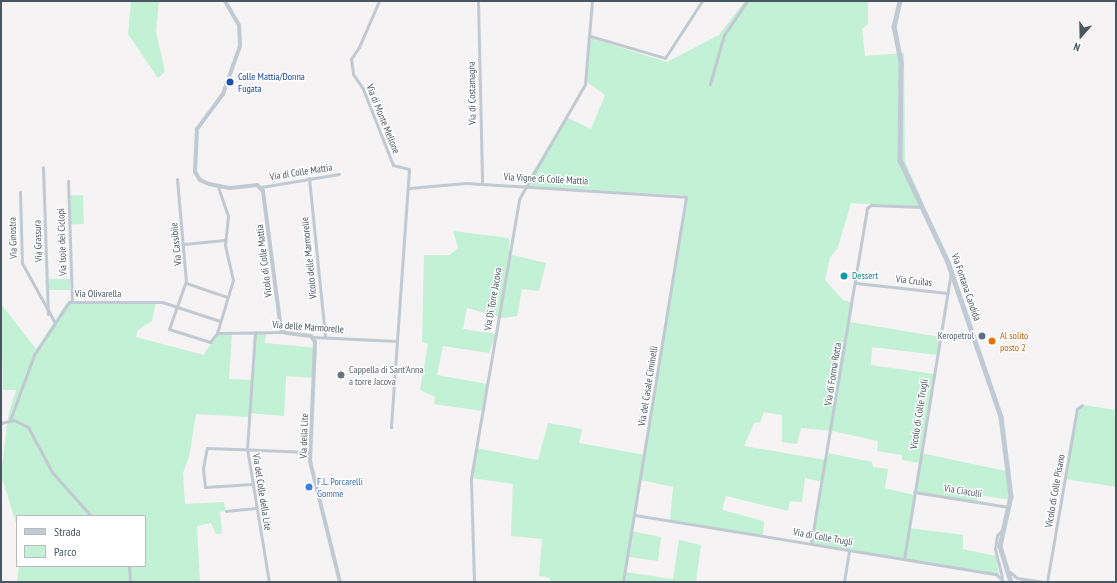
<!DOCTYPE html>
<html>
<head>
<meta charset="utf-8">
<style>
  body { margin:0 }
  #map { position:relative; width:1117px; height:583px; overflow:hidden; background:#f5f3f3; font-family:"PT Sans Narrow",sans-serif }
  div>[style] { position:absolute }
  .green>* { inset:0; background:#c3f1d5; transform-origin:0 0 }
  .minor>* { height:3px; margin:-1.5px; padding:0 1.5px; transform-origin:1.5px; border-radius:1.5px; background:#c1cad2 }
  .tertiary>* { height:4px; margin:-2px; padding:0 2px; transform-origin:2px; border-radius:2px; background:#c1cad2 }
  .secondary>* { height:4.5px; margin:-2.25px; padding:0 2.25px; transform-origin:2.25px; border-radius:2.25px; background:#c1cbd6 }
  .dots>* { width:11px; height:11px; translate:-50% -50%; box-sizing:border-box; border:2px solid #fff; border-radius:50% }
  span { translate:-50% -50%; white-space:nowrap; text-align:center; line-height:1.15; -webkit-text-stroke:3px #fff; paint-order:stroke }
  .transit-label { font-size:10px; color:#164399 }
  .left { translate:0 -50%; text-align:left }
  .street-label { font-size:10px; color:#4a5661 }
  .culture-label { font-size:10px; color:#0d838f }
  .food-label { font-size:10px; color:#c56008 }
  .service-label { font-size:10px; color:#4e5e75 }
  .right { translate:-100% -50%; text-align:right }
  .worship-label { font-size:10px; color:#5b616d }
  .shop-label { font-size:10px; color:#366cbe }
  .frame { position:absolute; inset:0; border:2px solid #4a5661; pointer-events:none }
  .legend { position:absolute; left:16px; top:515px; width:130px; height:52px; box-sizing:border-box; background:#fff; border:1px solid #b7bbc0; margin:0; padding:5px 7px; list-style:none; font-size:12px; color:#4a5661 }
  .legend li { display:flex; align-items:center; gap:8px; height:20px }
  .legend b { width:20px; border:1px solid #b7bbc0 }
  .north { position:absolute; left:1061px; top:16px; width:40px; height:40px; -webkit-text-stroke:3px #fff; paint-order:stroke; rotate:200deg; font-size:11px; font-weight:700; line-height:16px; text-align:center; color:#4a5661 }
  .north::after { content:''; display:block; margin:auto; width:14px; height:18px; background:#4a5661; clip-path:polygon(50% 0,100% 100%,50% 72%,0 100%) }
</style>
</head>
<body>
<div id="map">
  <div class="green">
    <i style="clip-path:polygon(131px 1px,159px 1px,156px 32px,165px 72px,158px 78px,128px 34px)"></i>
    <i style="clip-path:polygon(745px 1px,868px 1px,868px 24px,862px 29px,865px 56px,904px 53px,905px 161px,925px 207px,851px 203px,838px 247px,830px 258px,825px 280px,843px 300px,853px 303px,850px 322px,940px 337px,937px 355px,872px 347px,871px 365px,934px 374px,921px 453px,1010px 472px,1011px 500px,978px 495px,977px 502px,914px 492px,919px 463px,902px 460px,902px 455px,877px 451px,878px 441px,832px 431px,801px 428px,797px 444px,782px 442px,782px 415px,764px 412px,760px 422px,754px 423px,744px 446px,826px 460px,828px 453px,872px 462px,873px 467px,888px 469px,885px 488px,914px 495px,909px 528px,963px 535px,963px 549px,996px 556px,999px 575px,811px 543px,822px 482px,805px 478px,802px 502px,790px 501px,788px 511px,726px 496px,722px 510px,764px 521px,763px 535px,670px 520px,673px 487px,641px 480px,632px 531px,661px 537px,658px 561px,628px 557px,625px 572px,673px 579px,679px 540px,701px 545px,696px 582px,550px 582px,550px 578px,539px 576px,542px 539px,511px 536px,513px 484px,471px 478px,476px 448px,538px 460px,548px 423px,582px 429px,579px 443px,645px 455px,687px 201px,682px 195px,524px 186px,566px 117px,591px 129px,605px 95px,587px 82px,590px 38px,667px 62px,719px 35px)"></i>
    <i style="left:83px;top:195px;width:29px;height:13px;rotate:88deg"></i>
    <i style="clip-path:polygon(453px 231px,509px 238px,509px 254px,546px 263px,539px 291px,522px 289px,517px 316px,503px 318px,467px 308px,463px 329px,496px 334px,489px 353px,443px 346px,437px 375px,487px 384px,482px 411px,434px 404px,435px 397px,420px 390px,428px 344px,422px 342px,424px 255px,450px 255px,458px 248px)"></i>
    <i style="left:49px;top:279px;width:21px;height:11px"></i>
    <i style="clip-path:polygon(72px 302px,156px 302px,152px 321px,138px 330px,136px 337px,204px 355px,217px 333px,232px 333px,229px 379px,252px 380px,255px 332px,266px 332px,265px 343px,317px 348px,315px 378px,286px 376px,284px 416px,249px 413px,249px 417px,196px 414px,189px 457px,183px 473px,185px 504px,224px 502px,226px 511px,220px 512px,222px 533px,216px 534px,211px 523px,197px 526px,200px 582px,12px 582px,17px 581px,19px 566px,145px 566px,145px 516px,17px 516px,17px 526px,1px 475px,8px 417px,16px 390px,3px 390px,1px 304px,36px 349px,66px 304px)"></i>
    <i style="clip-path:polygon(1084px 405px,1116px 410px,1116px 487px,1065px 479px,1078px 407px)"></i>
  </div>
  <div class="minor">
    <i style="left:379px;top:1px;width:50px;rotate:113.5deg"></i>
    <i style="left:359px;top:47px;width:14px;rotate:124deg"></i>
    <i style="left:351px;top:59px;width:15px;rotate:82deg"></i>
    <i style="left:353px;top:74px;width:18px;rotate:56deg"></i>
    <i style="left:363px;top:89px;width:82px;rotate:68.5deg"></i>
    <i style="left:393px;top:165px;width:16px;rotate:14deg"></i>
    <i style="left:409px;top:169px;width:259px;rotate:94deg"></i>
    <i style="left:478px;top:1px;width:183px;rotate:88.7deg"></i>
    <i style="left:590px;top:36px;width:78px;rotate:16.3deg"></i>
    <i style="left:665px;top:58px;width:68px;rotate:-57deg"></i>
    <i style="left:710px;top:84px;width:51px;rotate:-74.1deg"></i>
    <i style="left:724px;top:35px;width:41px;rotate:-55.9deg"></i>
    <i style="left:43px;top:167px;width:147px;rotate:88.1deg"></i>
    <i style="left:309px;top:178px;width:159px;rotate:84.2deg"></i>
    <i style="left:177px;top:179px;width:102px;rotate:85deg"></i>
    <i style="left:186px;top:281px;width:51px;rotate:109.5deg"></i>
    <i style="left:169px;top:329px;width:43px;rotate:17.6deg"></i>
    <i style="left:210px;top:342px;width:11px;rotate:-52deg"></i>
    <i style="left:217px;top:333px;width:55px;rotate:-73.2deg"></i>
    <i style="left:233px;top:280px;width:36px;rotate:-103deg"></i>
    <i style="left:225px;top:245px;width:29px;rotate:-84deg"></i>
    <i style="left:228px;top:216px;width:31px;rotate:-109deg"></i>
    <i style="left:68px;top:181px;width:121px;rotate:88.1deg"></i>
    <i style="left:261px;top:187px;width:79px;rotate:-9.5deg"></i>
    <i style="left:409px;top:188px;width:57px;rotate:-5deg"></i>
    <i style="left:466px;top:183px;width:220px;rotate:3.6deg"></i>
    <i style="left:686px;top:197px;width:390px;rotate:99.3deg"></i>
    <i style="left:20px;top:192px;width:71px;rotate:88.4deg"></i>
    <i style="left:22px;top:263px;width:68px;rotate:61.2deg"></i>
    <i style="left:184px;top:244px;width:41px;rotate:-5.6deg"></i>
    <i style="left:186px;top:283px;width:43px;rotate:18.9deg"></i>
    <i style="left:856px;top:283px;width:92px;rotate:6.3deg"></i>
    <i style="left:255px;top:332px;width:116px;rotate:93.9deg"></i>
    <i style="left:247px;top:448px;width:136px;rotate:80.7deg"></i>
    <i style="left:217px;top:333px;width:66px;rotate:-0.9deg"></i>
    <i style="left:313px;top:337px;width:84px;rotate:2.7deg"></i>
    <i style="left:10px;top:420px;width:69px;rotate:-69.7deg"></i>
    <i style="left:34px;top:355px;width:64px;rotate:-56.6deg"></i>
    <i style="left:69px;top:302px;width:93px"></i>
    <i style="left:162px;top:302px;width:61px;rotate:18.1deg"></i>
    <i style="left:1px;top:423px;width:13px;rotate:-13deg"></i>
    <i style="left:14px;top:420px;width:16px;rotate:27deg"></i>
    <i style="left:28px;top:427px;width:51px;rotate:61.9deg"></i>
    <i style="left:52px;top:472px;width:59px;rotate:48.4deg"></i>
    <i style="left:252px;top:484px;width:47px;rotate:176.3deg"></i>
    <i style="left:205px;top:487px;width:19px;rotate:-96deg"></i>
    <i style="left:203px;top:468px;width:20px;rotate:-79deg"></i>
    <i style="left:207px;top:448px;width:102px;rotate:2.2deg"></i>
    <i style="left:914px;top:492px;width:96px;rotate:9deg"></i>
    <i style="left:226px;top:511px;width:30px;rotate:-6deg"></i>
    <i style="left:635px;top:515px;width:366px;rotate:9.3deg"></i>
    <i style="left:996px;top:574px;width:11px;rotate:45deg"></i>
    <i style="left:1002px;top:530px;width:7px;rotate:135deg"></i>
    <i style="left:997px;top:535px;width:14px;rotate:98deg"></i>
    <i style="left:995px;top:549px;width:29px;rotate:76deg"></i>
    <i style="left:811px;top:543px;width:340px;rotate:-80.5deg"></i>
    <i style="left:867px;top:208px;width:5px;rotate:-37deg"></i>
    <i style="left:871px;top:205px;width:51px;rotate:2.2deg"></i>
    <i style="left:904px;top:559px;width:290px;rotate:-80.7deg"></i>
    <i style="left:129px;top:566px;width:16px;rotate:86deg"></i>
    <i style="left:1010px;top:572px;width:9px;rotate:41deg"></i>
    <i style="left:1017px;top:578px;width:28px;rotate:8deg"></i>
    <i style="left:334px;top:582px;width:6px"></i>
    <i style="left:474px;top:582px;width:104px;rotate:-91.7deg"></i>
    <i style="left:471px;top:478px;width:283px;rotate:-80.2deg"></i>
    <i style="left:519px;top:199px;width:133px;rotate:-60.1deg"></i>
    <i style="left:585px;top:84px;width:83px;rotate:-85.2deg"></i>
    <i style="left:844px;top:582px;width:32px;rotate:-81deg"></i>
    <i style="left:1047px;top:582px;width:176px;rotate:-80.2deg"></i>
    <i style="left:1077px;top:409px;width:6px;rotate:-39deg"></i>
  </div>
  <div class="tertiary">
    <i style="left:225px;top:1px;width:28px;rotate:60deg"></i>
    <i style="left:239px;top:25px;width:21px;rotate:87deg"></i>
    <i style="left:240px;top:46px;width:51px;rotate:109.5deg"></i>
    <i style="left:223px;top:94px;width:44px;rotate:126.6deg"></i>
    <i style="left:197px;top:129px;width:43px;rotate:92.7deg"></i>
    <i style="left:195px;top:172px;width:9px;rotate:58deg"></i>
    <i style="left:200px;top:180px;width:10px;rotate:24deg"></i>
    <i style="left:209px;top:184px;width:21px;rotate:11deg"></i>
    <i style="left:230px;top:188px;width:27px;rotate:-6deg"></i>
    <i style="left:257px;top:185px;width:8px;rotate:45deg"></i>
    <i style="left:263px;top:191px;width:139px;rotate:82.6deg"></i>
    <i style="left:281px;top:329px;width:6px;rotate:39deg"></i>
    <i style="left:286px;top:333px;width:25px;rotate:7deg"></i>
    <i style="left:311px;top:336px;width:7px;rotate:56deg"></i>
    <i style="left:315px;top:342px;width:119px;rotate:92.4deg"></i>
    <i style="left:310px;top:461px;width:125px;rotate:76.1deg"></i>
  </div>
  <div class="secondary">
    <i style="left:900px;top:1px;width:26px;rotate:103deg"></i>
    <i style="left:894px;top:26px;width:38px;rotate:79deg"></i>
    <i style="left:901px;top:63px;width:97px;rotate:90.6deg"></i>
    <i style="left:900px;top:160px;width:113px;rotate:64.8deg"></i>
    <i style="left:948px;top:262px;width:164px;rotate:71.1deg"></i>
    <i style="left:1001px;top:417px;width:80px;rotate:82.8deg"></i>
    <i style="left:1011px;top:496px;width:51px;rotate:102.4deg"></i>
    <i style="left:1000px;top:546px;width:38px;rotate:73deg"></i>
  </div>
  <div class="dots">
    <i style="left:230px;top:82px;background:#1a4fb4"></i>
    <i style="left:844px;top:276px;background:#0f9aa8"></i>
    <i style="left:982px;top:336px;background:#5c6f8a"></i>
    <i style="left:992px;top:341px;background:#e8710a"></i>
    <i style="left:341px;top:375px;background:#6b7280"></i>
    <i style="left:309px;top:487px;background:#3f7fe0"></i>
  </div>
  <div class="transit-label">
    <span class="left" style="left:238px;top:82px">Colle Mattia/Donna<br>Fugata</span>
  </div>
  <div class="street-label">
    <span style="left:472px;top:93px;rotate:-91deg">Via di Costamagna</span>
    <span style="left:383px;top:119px;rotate:68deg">Via di Monte Mellone</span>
    <span style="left:301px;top:172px;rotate:-9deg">Via di Colle Mattia</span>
    <span style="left:546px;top:179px;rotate:3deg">Via Vigne di Colle Mattia</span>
    <span style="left:13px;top:238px;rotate:-92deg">Via Ginostra</span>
    <span style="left:38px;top:241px;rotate:-92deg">Via Grassura</span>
    <span style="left:62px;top:242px;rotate:-92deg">Via Isole dei Ciclopi</span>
    <span style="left:176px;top:244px;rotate:-96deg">Via Cassibile</span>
    <span style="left:309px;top:258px;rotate:-96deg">Vicolo delle Marmorelle</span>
    <span style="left:264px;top:261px;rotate:-97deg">Vicolo di Colle Mattia</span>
    <span style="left:914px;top:281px;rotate:6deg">Via Cruilas</span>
    <span style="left:966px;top:287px;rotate:71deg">Via Fontana Candida</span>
    <span style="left:98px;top:294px">Via Olivarella</span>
    <span style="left:493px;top:299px;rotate:-80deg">Via Di Torre Jacova</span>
    <span style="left:308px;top:327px;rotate:4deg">Via delle Marmorelle</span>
    <span style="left:833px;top:374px;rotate:-81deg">Via di Forma Rotta</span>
    <span style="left:648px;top:386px;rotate:-81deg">Via del Casale Ciminelli</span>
    <span style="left:919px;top:414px;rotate:-81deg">Vicolo di Colle Trugli</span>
    <span style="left:304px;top:436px;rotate:-88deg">Via della Lite</span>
    <span style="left:963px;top:491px;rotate:9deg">Via Ciaculli</span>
    <span style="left:1055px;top:491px;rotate:-80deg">Vicolo di Colle Pisano</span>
    <span style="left:262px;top:492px;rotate:81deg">Via del Colle della Lite</span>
    <span style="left:823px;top:537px;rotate:10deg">Via di Colle Trugli</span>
  </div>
  <div class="culture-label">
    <span class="left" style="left:852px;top:276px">Dessert</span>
  </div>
  <div class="food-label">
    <span class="left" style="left:1000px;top:341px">Al solito<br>posto 2</span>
  </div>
  <div class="service-label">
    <span class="right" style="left:974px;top:336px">Keropetrol</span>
  </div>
  <div class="worship-label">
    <span class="left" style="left:349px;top:375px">Cappella di Sant'Anna<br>a torre Jacova</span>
  </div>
  <div class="shop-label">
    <span class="left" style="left:317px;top:487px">F.L. Porcarelli<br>Gomme</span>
  </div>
  <div class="frame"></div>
  <ul class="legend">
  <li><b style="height:5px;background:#c1cbd6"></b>Strada</li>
  <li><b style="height:11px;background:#c3f1d5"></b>Parco</li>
  </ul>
  <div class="north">N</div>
</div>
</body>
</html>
